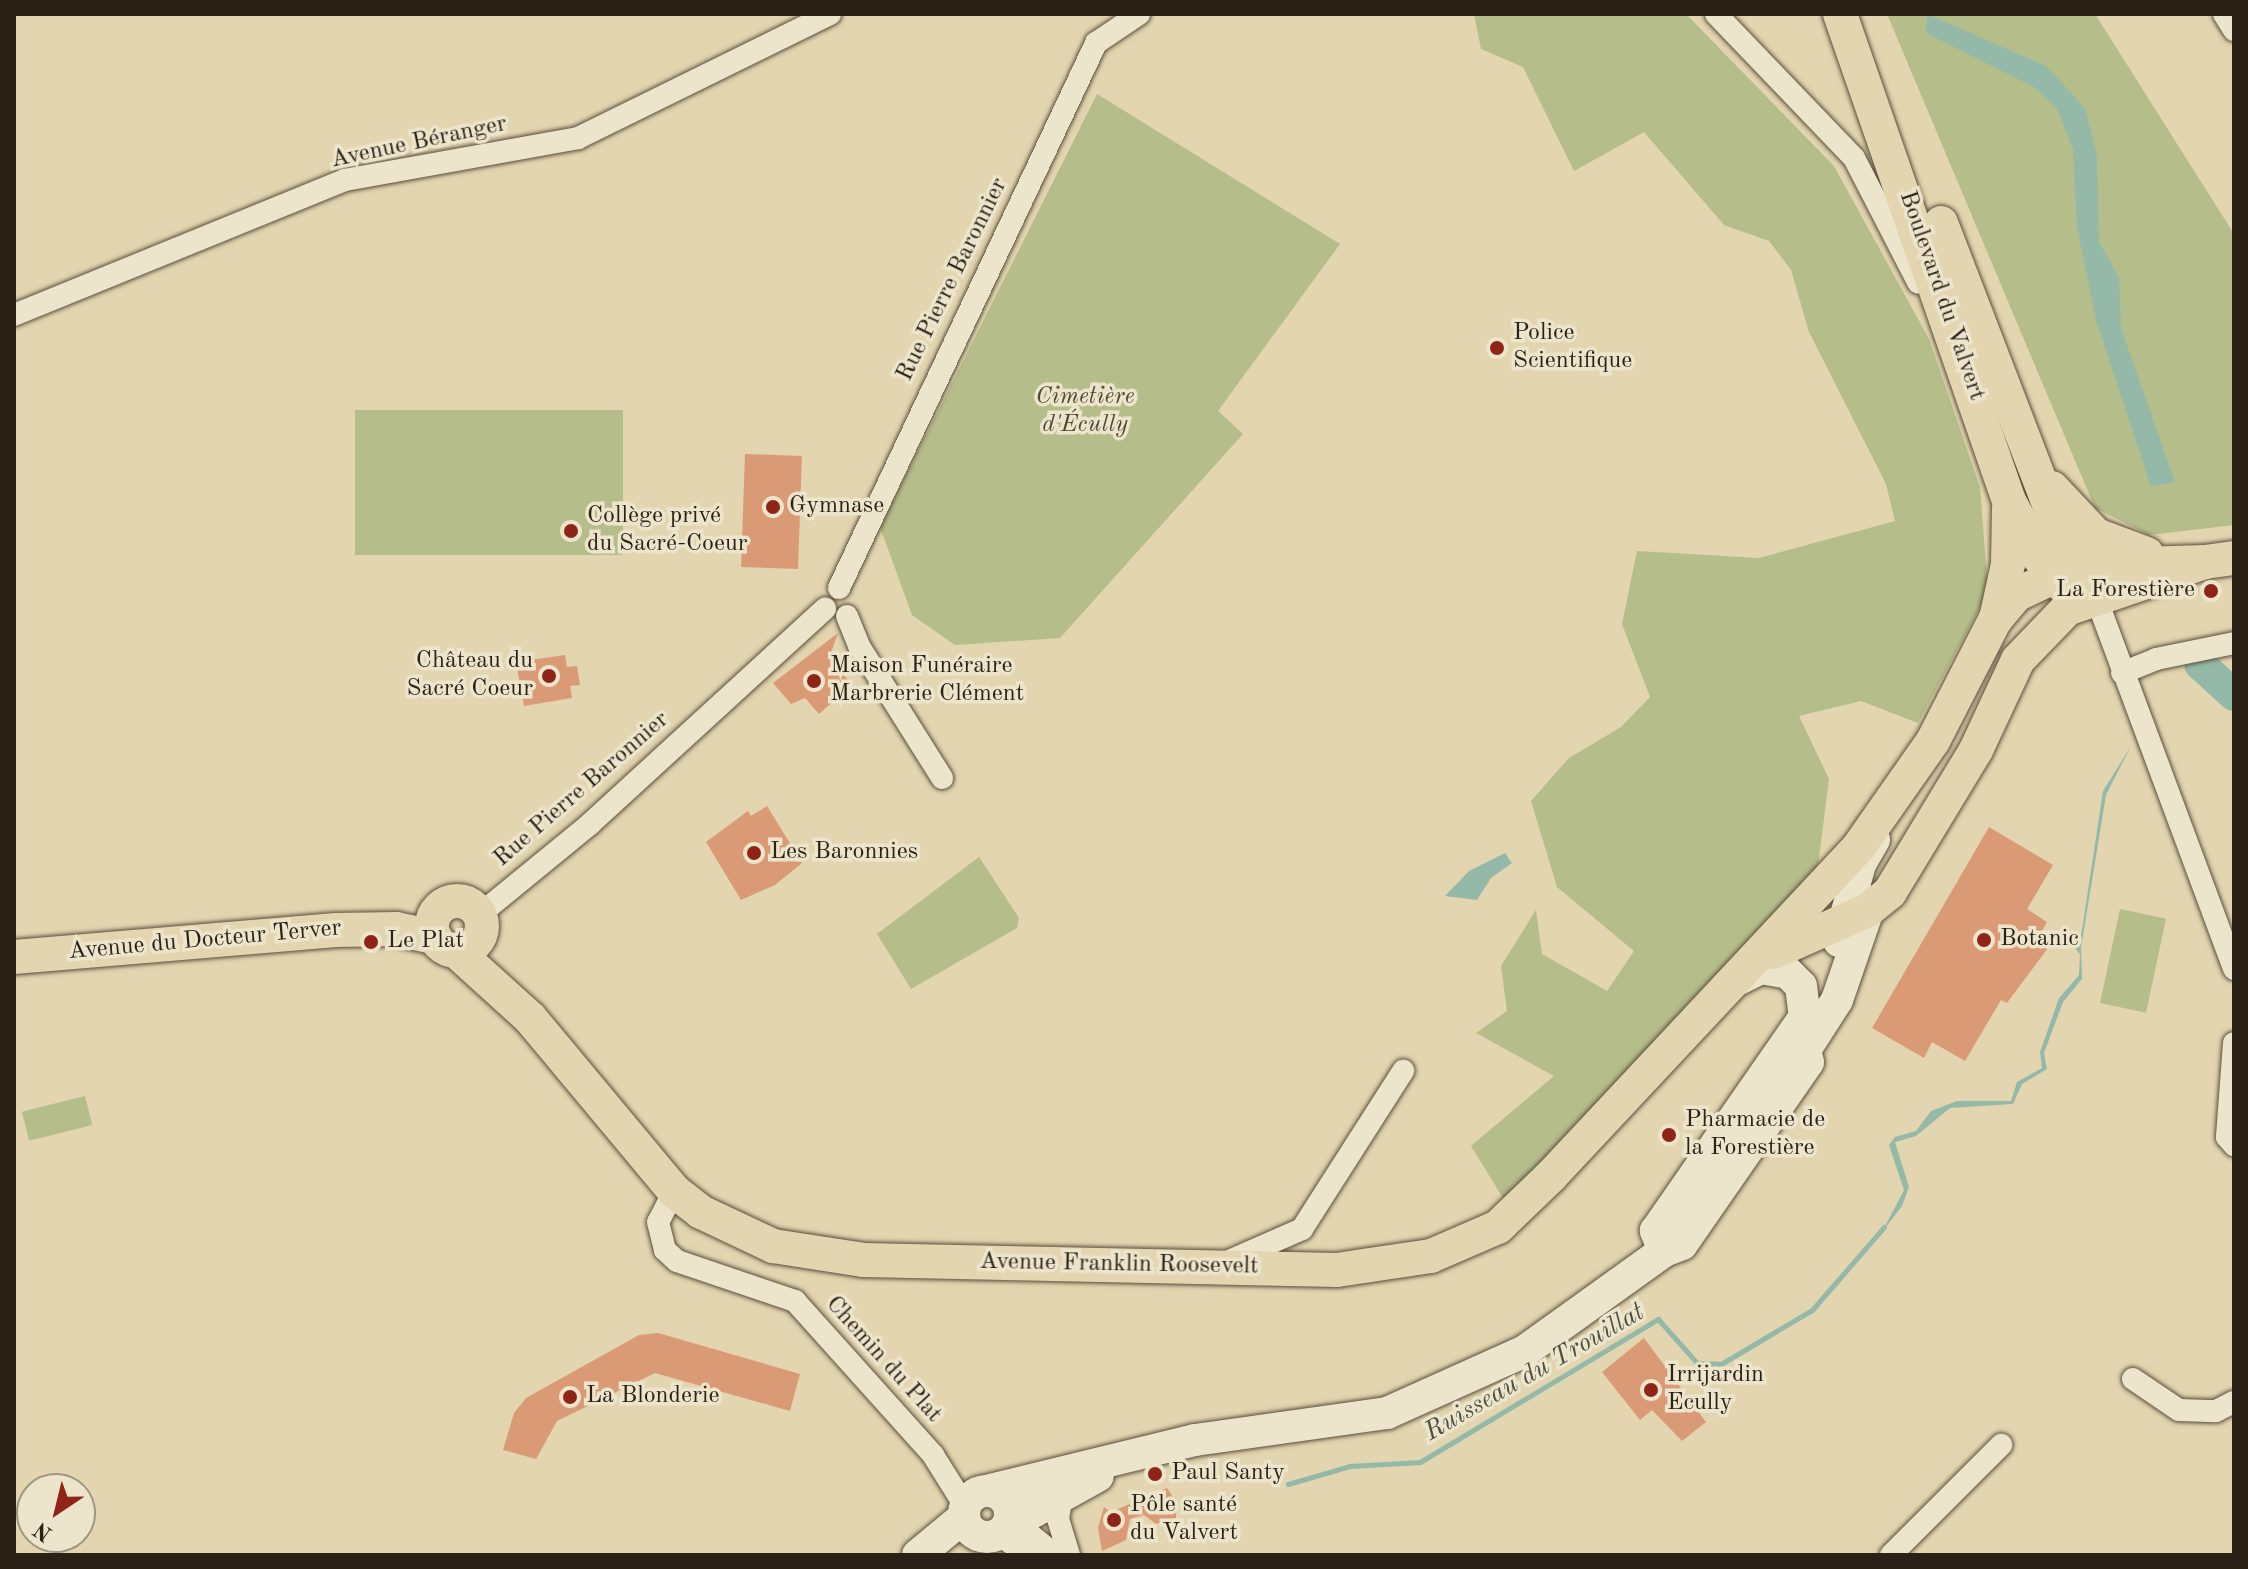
<!DOCTYPE html>
<html>
<head>
<meta charset="utf-8">
<style>
  body { margin:0 }
  #map { position:relative; width:2248px; height:1569px; overflow:hidden; background:#e2d5af; font-family:"Old Standard TT",serif }
  div>[style] { position:absolute }
  .green>* { inset:0; background:#b5bd8a; transform-origin:0 0 }
  .water>* { inset:0; background:#95b9a8 }
  .stream>* { height:5px; margin:-2.5px; padding:0 2.5px; transform-origin:2.5px; border-radius:2.5px; background:#95b9a8 }
  .river>* { height:32px; margin:-16px; padding:0 16px; transform-origin:16px; border-radius:16px; background:#95b9a8 }
  .building>* { inset:0; background:#db9a76; transform-origin:0 0 }
  .roads { filter:drop-shadow(0 0 2px #5a4e3d) drop-shadow(0 0 2px #5a4e3d) }
  .minor>* { height:22px; margin:-11px; padding:0 11px; transform-origin:11px; border-radius:11px; background:#ece4cb }
  .secondary>* { height:32px; margin:-16px; padding:0 16px; transform-origin:16px; border-radius:16px; background:#ece4cb }
  .secondary>.ring { margin:-16px; padding:0; box-sizing:content-box; background:none; border:32px solid #ece4cb; border-radius:50% }
  .primary>* { height:34px; margin:-17px; padding:0 17px; transform-origin:17px; border-radius:17px; background:#e2d5af }
  .primary>.ring { margin:-17px; padding:0; box-sizing:content-box; background:none; border:34px solid #e2d5af; border-radius:50% }
  .dots>* { width:22px; height:22px; translate:-50% -50%; box-sizing:border-box; border:4px solid #ece4cb; border-radius:50% }
  span { translate:-50% -50%; white-space:nowrap; text-align:center; line-height:1.15; -webkit-text-stroke:7px #ece4cb; paint-order:stroke }
  .street-label { font-size:24px; color:#2c2117 }
  .poi-label { font-size:24px; color:#2c2117 }
  .left { translate:0 -50%; text-align:left }
  .right { translate:-100% -50%; text-align:right }
  .park-label { font-size:24px; color:#4e4834; font-style:italic }
  .water-label { font-size:26px; color:#4c4f42; font-style:italic }
  .frame { position:absolute; inset:0; border:16px solid #2c2117; pointer-events:none }
  .north { position:absolute; left:16px; top:1473px; width:80px; height:80px; box-sizing:border-box; background:#ece4cb; border:2px solid #9f9683; border-radius:50%; rotate:215deg; font-size:22px; font-weight:700; line-height:32px; text-align:center; color:#2c2117 }
  .north::after { content:''; display:block; margin:auto; width:28px; height:36px; background:#8f2418; clip-path:polygon(50% 0,100% 100%,50% 72%,0 100%) }
</style>
</head>
<body>
<div id="map">
  <div class="green">
    <i style="clip-path:polygon(1474px 14px,1686px 14px,1834px 166px,1929px 339px,1980px 487px,1988px 592px,1918px 723px,1861px 701px,1799px 716px,1829px 779px,1818px 866px,1508px 1206px,1471px 1146px,1554px 1076px,1476px 1033px,1507px 1011px,1501px 966px,1536px 910px,1542px 954px,1607px 991px,1634px 951px,1557px 887px,1531px 801px,1569px 758px,1621px 727px,1650px 697px,1622px 624px,1637px 551px,1759px 558px,1895px 521px,1886px 484px,1809px 332px,1791px 270px,1769px 241px,1724px 225px,1644px 132px,1574px 171px,1523px 67px,1481px 49px)"></i>
    <i style="clip-path:polygon(1887px 14px,2095px 14px,2234px 234px,2234px 525px,2149px 535px,2095px 508px)"></i>
    <i style="clip-path:polygon(1097px 94px,1340px 244px,1218px 411px,1243px 434px,1060px 638px,955px 645px,912px 615px,880px 527px)"></i>
    <i style="left:355px;top:410px;width:268px;height:145px"></i>
    <i style="clip-path:polygon(979px 857px,1019px 918px,1017px 928px,911px 989px,877px 934px)"></i>
    <i style="left:2120px;top:909px;width:47px;height:96px;rotate:12deg"></i>
    <i style="left:85px;top:1096px;width:30px;height:65px;rotate:76deg"></i>
  </div>
  <div class="water">
    <i style="clip-path:polygon(1927px 14px,2046px 66px,2085px 108px,2097px 157px,2099px 241px,2119px 278px,2121px 328px,2175px 482px,2151px 487px,2096px 320px,2077px 227px,2073px 149px,2056px 107px,2034px 87px,1926px 33px)"></i>
    <i style="clip-path:polygon(2131px 746px,2106px 795px,2081px 948px,2082px 979px,2063px 1002px,2044px 1053px,2047px 1069px,2022px 1084px,2013px 1104px,1950px 1108px,1916px 1136px,1895px 1142px,1909px 1187px,1902px 1206px,1882px 1232px,1904px 1190px,1889px 1145px,1895px 1137px,1916px 1131px,1931px 1111px,1957px 1101px,2011px 1101px,2017px 1082px,2042px 1068px,2040px 1052px,2059px 998px,2079px 975px,2080px 954px,2074px 947px,2080px 943px,2103px 791px)"></i>
    <i style="clip-path:polygon(1505px 853px,1512px 863px,1491px 878px,1477px 900px,1445px 896px,1469px 871px)"></i>
  </div>
  <div class="stream">
    <i style="left:1288px;top:1484px;width:65px;rotate:-16.2deg"></i>
    <i style="left:1350px;top:1466px;width:70px;rotate:-3.3deg"></i>
    <i style="left:1420px;top:1462px;width:278px;rotate:-31deg"></i>
    <i style="left:1658px;top:1319px;width:59px;rotate:48.4deg"></i>
    <i style="left:1697px;top:1363px;width:24px;rotate:2deg"></i>
    <i style="left:1721px;top:1364px;width:106px;rotate:-30.7deg"></i>
    <i style="left:1812px;top:1310px;width:110px;rotate:-49.1deg"></i>
  </div>
  <div class="river">
    <i style="left:2200px;top:664px;width:46px;rotate:42.4deg"></i>
  </div>
  <div class="building">
    <i style="left:745px;top:454px;width:57px;height:113px;rotate:2deg"></i>
    <i style="clip-path:polygon(838px 633px,829px 658px,852px 685px,819px 714px,805px 698px,791px 704px,773px 683px)"></i>
    <i style="clip-path:polygon(565px 655px,567px 667px,577px 666px,580px 685px,570px 686px,572px 698px,524px 706px,516px 662px)"></i>
    <i style="clip-path:polygon(767px 806px,802px 863px,775px 885px,741px 900px,706px 842px,748px 811px,751px 816px)"></i>
    <i style="clip-path:polygon(1989px 827px,2053px 865px,2027px 909px,2047px 922px,2039px 936px,2051px 944px,2007px 1003px,2001px 1000px,1965px 1061px,1932px 1042px,1924px 1058px,1872px 1028px)"></i>
    <i style="clip-path:polygon(658px 1333px,800px 1374px,790px 1411px,655px 1373px,557px 1421px,536px 1459px,503px 1450px,514px 1413px,526px 1398px,639px 1335px)"></i>
    <i style="clip-path:polygon(1644px 1338px,1706px 1422px,1682px 1441px,1652px 1410px,1640px 1420px,1602px 1372px)"></i>
    <i style="clip-path:polygon(1167px 1488px,1176px 1502px,1176px 1518px,1156px 1524px,1144px 1515px,1130px 1519px,1126px 1540px,1102px 1551px,1098px 1528px,1104px 1507px,1111px 1512px)"></i>
  </div>
  <div class="roads">
    <div class="minor">
      <i style="left:1716px;top:14px;width:199px;rotate:46.2deg"></i>
      <i style="left:1854px;top:158px;width:140px;rotate:62.7deg"></i>
      <i style="left:2224px;top:14px;width:19px;rotate:58deg"></i>
      <i style="left:14px;top:315px;width:357px;rotate:-22.2deg"></i>
      <i style="left:345px;top:180px;width:237px;rotate:-10.2deg"></i>
      <i style="left:578px;top:138px;width:281px;rotate:-26.2deg"></i>
      <i style="left:839px;top:588px;width:603px;rotate:-64.75deg"></i>
      <i style="left:1096px;top:43px;width:52px;rotate:-34deg"></i>
      <i style="left:2095px;top:595px;width:399px;rotate:69.6deg"></i>
      <i style="left:847px;top:616px;width:32px;rotate:68deg"></i>
      <i style="left:859px;top:646px;width:156px;rotate:57.8deg"></i>
      <i style="left:2122px;top:673px;width:37px;rotate:-22deg"></i>
      <i style="left:2156px;top:659px;width:80px;rotate:-11.6deg"></i>
      <i style="left:479px;top:915px;width:144px;rotate:-39.3deg"></i>
      <i style="left:590px;top:824px;width:319px;rotate:-42.5deg"></i>
      <i style="left:2234px;top:1043px;width:94px;rotate:94.3deg"></i>
      <i style="left:2227px;top:1137px;width:11px;rotate:49deg"></i>
      <i style="left:674px;top:1191px;width:35px;rotate:117deg"></i>
      <i style="left:658px;top:1222px;width:29px;rotate:76deg"></i>
      <i style="left:665px;top:1250px;width:16px;rotate:43deg"></i>
      <i style="left:677px;top:1261px;width:125px;rotate:18.7deg"></i>
      <i style="left:795px;top:1301px;width:207px;rotate:48.1deg"></i>
      <i style="left:933px;top:1455px;width:60px;rotate:57.9deg"></i>
      <i style="left:1227px;top:1262px;width:82px;rotate:-23.7deg"></i>
      <i style="left:1302px;top:1229px;width:188px;rotate:-57.4deg"></i>
      <i style="left:2133px;top:1379px;width:55px;rotate:34deg"></i>
      <i style="left:2179px;top:1410px;width:37px;rotate:2deg"></i>
      <i style="left:2216px;top:1411px;width:20px;rotate:-27deg"></i>
      <i style="left:1062px;top:1496px;width:23px;rotate:100deg"></i>
      <i style="left:1058px;top:1519px;width:38px;rotate:73deg"></i>
      <i style="left:1010px;top:1518px;width:58px;rotate:39.4deg"></i>
      <i style="left:998px;top:1534px;width:37px;rotate:35deg"></i>
      <i style="left:1891px;top:1555px;width:156px;rotate:-45deg"></i>
    </div>
    <div class="secondary">
      <i style="left:1839px;top:941px;width:80px;rotate:-74.7deg"></i>
      <i style="left:1860px;top:864px;width:28px;rotate:-60deg"></i>
      <i style="left:1739px;top:979px;width:25px;rotate:-27deg"></i>
      <i style="left:1761px;top:968px;width:27px;rotate:10deg"></i>
      <i style="left:1788px;top:973px;width:18px;rotate:45deg"></i>
      <i style="left:1801px;top:986px;width:31px;rotate:83deg"></i>
      <i style="left:1664px;top:1251px;width:22px;rotate:-112deg"></i>
      <i style="left:1656px;top:1231px;width:267px;rotate:-55.2deg"></i>
      <i class="ring" style="left:964px;top:1491px;width:14px;height:14px"></i>
      <i style="left:986px;top:1491px;width:215px;rotate:-13.7deg"></i>
      <i style="left:1195px;top:1440px;width:194px;rotate:-8deg"></i>
      <i style="left:1387px;top:1413px;width:151px;rotate:-24.2deg"></i>
      <i style="left:1525px;top:1351px;width:171px;rotate:-35.7deg"></i>
      <i style="left:1664px;top:1251px;width:19px;rotate:-21deg"></i>
      <i style="left:1682px;top:1244px;width:221px;rotate:-55.3deg"></i>
      <i style="left:1808px;top:1062px;width:12px;rotate:-104deg"></i>
      <i style="left:1805px;top:1050px;width:59px;rotate:-57.4deg"></i>
      <i style="left:1837px;top:1000px;width:95px;rotate:-71deg"></i>
      <i style="left:1011px;top:1511px;width:22px;rotate:3deg"></i>
      <i style="left:1033px;top:1512px;width:74px;rotate:-29deg"></i>
      <i style="left:918px;top:1555px;width:60px;rotate:-39.6deg"></i>
    </div>
    <div class="primary">
      <i style="left:1840px;top:14px;width:515px;rotate:70.86deg"></i>
      <i style="left:2009px;top:501px;width:64px;rotate:61.8deg"></i>
      <i style="left:2039px;top:557px;width:40px;rotate:50deg"></i>
      <i style="left:1941px;top:223px;width:346px;rotate:69deg"></i>
      <i style="left:2065px;top:546px;width:45px;rotate:59.5deg"></i>
      <i style="left:2052px;top:488px;width:64px;rotate:46.9deg"></i>
      <i style="left:2096px;top:535px;width:54px;rotate:20.4deg"></i>
      <i style="left:1996px;top:619px;width:56px;rotate:-77.7deg"></i>
      <i style="left:2008px;top:564px;width:55px;rotate:-89deg"></i>
      <i class="ring" style="left:432px;top:901px;width:16px;height:16px"></i>
      <i style="left:456px;top:951px;width:100px;rotate:42.2deg"></i>
      <i style="left:530px;top:1018px;width:225px;rotate:50.2deg"></i>
      <i style="left:674px;top:1191px;width:34px;rotate:38deg"></i>
      <i style="left:701px;top:1212px;width:80px;rotate:25.3deg"></i>
      <i style="left:773px;top:1246px;width:91px;rotate:8.8deg"></i>
      <i style="left:863px;top:1260px;width:474px;rotate:1.2deg"></i>
      <i style="left:1337px;top:1270px;width:95px;rotate:-8.5deg"></i>
      <i style="left:1431px;top:1256px;width:73px;rotate:-23.4deg"></i>
      <i style="left:1498px;top:1227px;width:74px;rotate:-43.9deg"></i>
      <i style="left:1551px;top:1176px;width:449px;rotate:-46.9deg"></i>
      <i style="left:1858px;top:848px;width:131px;rotate:-55deg"></i>
      <i style="left:1933px;top:741px;width:136px;rotate:-62.9deg"></i>
      <i style="left:1995px;top:620px;width:33px;rotate:-50deg"></i>
      <i style="left:2016px;top:595px;width:67px;rotate:-25.8deg"></i>
      <i style="left:2076px;top:566px;width:129px;rotate:-1.8deg"></i>
      <i style="left:1774px;top:952px;width:103px;rotate:-24.1deg"></i>
      <i style="left:1868px;top:910px;width:28px;rotate:-39deg"></i>
      <i style="left:1890px;top:892px;width:166px;rotate:-58.8deg"></i>
      <i style="left:1976px;top:750px;width:99px;rotate:-65deg"></i>
      <i style="left:2018px;top:660px;width:71px;rotate:-46.1deg"></i>
      <i style="left:2067px;top:609px;width:146px;rotate:-18.8deg"></i>
      <i style="left:2205px;top:562px;width:29px;rotate:-8deg"></i>
      <i style="left:14px;top:957px;width:323px;rotate:-4.8deg"></i>
      <i style="left:336px;top:930px;width:60px;rotate:-1deg"></i>
      <i style="left:396px;top:929px;width:40px;rotate:12deg"></i>
    </div>
  </div>
  <div class="dots">
    <i style="left:1497px;top:348px;background:#8f2418"></i>
    <i style="left:773px;top:507px;background:#8f2418"></i>
    <i style="left:571px;top:531px;background:#8f2418"></i>
    <i style="left:2211px;top:591px;background:#8f2418"></i>
    <i style="left:549px;top:676px;background:#8f2418"></i>
    <i style="left:814px;top:681px;background:#8f2418"></i>
    <i style="left:754px;top:853px;background:#8f2418"></i>
    <i style="left:1984px;top:940px;background:#8f2418"></i>
    <i style="left:371px;top:942px;background:#8f2418"></i>
    <i style="left:1669px;top:1135px;background:#8f2418"></i>
    <i style="left:1651px;top:1390px;background:#8f2418"></i>
    <i style="left:570px;top:1397px;background:#8f2418"></i>
    <i style="left:1155px;top:1474px;background:#8f2418"></i>
    <i style="left:1114px;top:1520px;background:#8f2418"></i>
  </div>
  <div class="street-label">
    <span style="left:419px;top:143px;rotate:-12deg">Avenue Béranger</span>
    <span style="left:953px;top:280px;rotate:-64deg">Rue Pierre Baronnier</span>
    <span style="left:1941px;top:296px;rotate:71deg">Boulevard du Valvert</span>
    <span style="left:582px;top:790px;rotate:-41deg">Rue Pierre Baronnier</span>
    <span style="left:205px;top:941px;rotate:-5deg">Avenue du Docteur Terver</span>
    <span style="left:1119px;top:1265px;rotate:1deg">Avenue Franklin Roosevelt</span>
    <span style="left:883px;top:1360px;rotate:48deg">Chemin du Plat</span>
  </div>
  <div class="poi-label">
    <span class="left" style="left:1513px;top:348px">Police<br>Scientifique</span>
    <span class="left" style="left:789px;top:507px">Gymnase</span>
    <span class="left" style="left:587px;top:531px">Collège privé<br>du Sacré-Coeur</span>
    <span class="right" style="left:2195px;top:591px">La Forestière</span>
    <span class="right" style="left:533px;top:676px">Château du<br>Sacré Coeur</span>
    <span class="left" style="left:830px;top:681px">Maison Funéraire<br>Marbrerie Clément</span>
    <span class="left" style="left:770px;top:853px">Les Baronnies</span>
    <span class="left" style="left:2000px;top:940px">Botanic</span>
    <span class="left" style="left:387px;top:942px">Le Plat</span>
    <span class="left" style="left:1685px;top:1135px">Pharmacie de<br>la Forestière</span>
    <span class="left" style="left:1667px;top:1390px">Irrijardin<br>Ecully</span>
    <span class="left" style="left:586px;top:1397px">La Blonderie</span>
    <span class="left" style="left:1171px;top:1474px">Paul Santy</span>
    <span class="left" style="left:1130px;top:1520px">Pôle santé<br>du Valvert</span>
  </div>
  <div class="park-label">
    <span style="left:1085px;top:412px">Cimetière<br>d'Écully</span>
  </div>
  <div class="water-label">
    <span style="left:1535px;top:1373px;rotate:-30deg">Ruisseau du Trouillat</span>
  </div>
  <div class="frame"></div>
  <div class="north">N</div>
</div>
</body>
</html>
